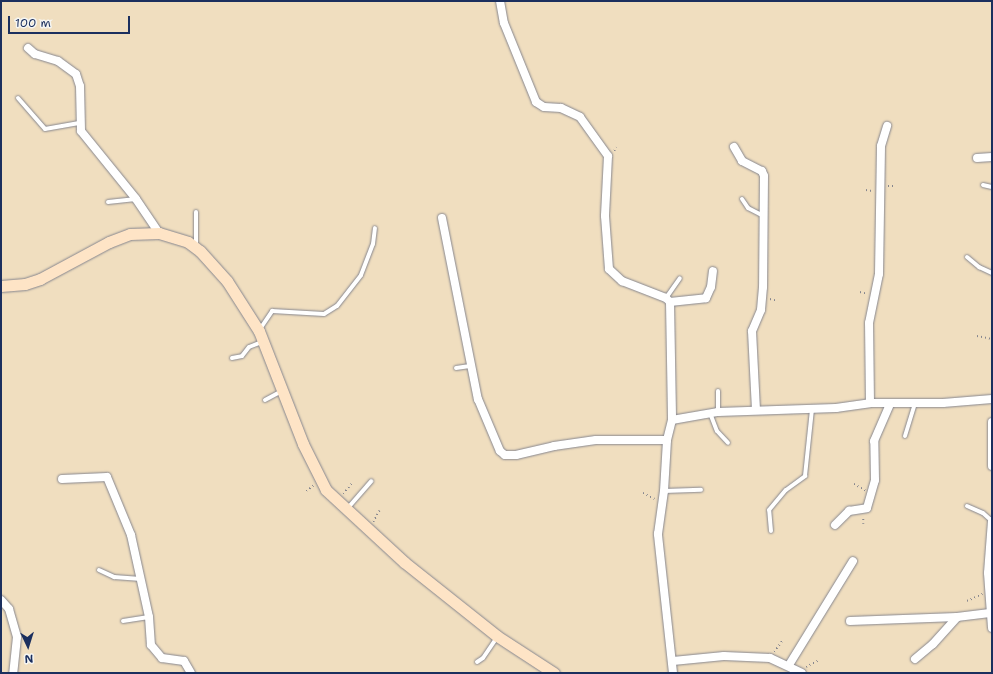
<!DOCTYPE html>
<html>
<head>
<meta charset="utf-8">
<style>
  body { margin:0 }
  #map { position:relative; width:993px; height:674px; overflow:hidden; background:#f0debf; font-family:"Shantell Sans",sans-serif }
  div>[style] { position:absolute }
  .path>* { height:1.5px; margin-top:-0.75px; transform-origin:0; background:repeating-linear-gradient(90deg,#86868e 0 1px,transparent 0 4px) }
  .roads { filter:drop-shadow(0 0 1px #86868e) drop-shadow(0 0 1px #86868e) }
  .lane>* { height:4px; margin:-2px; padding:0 2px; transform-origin:2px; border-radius:2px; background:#fff }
  .street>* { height:8px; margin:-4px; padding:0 4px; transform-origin:4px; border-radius:4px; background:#fff }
  .secondary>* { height:11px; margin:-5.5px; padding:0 5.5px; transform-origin:5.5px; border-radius:5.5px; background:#fee4c6 }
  span { translate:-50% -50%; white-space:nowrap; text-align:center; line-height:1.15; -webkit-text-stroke:3px #f6f6f2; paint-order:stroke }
  .frame { position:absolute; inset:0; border:2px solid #1b2f5e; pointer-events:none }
  .north { position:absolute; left:8px; top:626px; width:40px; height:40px; -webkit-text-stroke:3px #f6f6f2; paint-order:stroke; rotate:176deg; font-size:11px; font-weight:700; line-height:16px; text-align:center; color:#1b2f5e }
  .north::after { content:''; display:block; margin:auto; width:14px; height:18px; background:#1b2f5e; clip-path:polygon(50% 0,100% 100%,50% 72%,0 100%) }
  .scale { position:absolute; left:8px; top:16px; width:122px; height:18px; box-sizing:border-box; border:2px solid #1b2f5e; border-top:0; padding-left:5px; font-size:12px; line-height:14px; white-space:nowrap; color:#1b2f5e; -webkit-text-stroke:3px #f6f6f2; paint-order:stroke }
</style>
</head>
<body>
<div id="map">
  <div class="path">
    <i style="left:614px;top:151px;width:4px;rotate:-63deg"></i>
    <i style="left:888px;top:186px;width:5px"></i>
    <i style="left:866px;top:190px;width:6px;rotate:9deg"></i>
    <i style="left:860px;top:292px;width:8px;rotate:14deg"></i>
    <i style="left:770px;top:299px;width:8px;rotate:14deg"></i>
    <i style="left:977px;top:336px;width:15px;rotate:11deg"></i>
    <i style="left:854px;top:484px;width:13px;rotate:29deg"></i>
    <i style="left:306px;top:491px;width:9px;rotate:-36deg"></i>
    <i style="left:643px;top:493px;width:13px;rotate:27deg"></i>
    <i style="left:343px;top:494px;width:14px;rotate:-51deg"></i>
    <i style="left:373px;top:522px;width:13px;rotate:-61deg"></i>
    <i style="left:863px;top:524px;width:7px;rotate:-90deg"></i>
    <i style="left:967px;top:601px;width:17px;rotate:-25deg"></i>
    <i style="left:774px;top:652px;width:14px;rotate:-54deg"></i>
    <i style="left:806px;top:667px;width:15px;rotate:-28deg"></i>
  </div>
  <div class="roads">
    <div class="lane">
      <i style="left:18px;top:98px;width:41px;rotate:48.9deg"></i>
      <i style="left:45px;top:129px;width:36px;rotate:-10deg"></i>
      <i style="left:983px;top:185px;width:9px;rotate:13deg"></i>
      <i style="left:742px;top:199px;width:11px;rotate:56deg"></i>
      <i style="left:748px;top:208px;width:18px;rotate:27deg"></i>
      <i style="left:108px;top:202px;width:28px;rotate:-6deg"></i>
      <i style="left:196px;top:245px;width:33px;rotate:-90deg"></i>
      <i style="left:967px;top:257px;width:16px;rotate:40deg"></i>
      <i style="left:979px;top:267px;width:14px;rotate:25deg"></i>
      <i style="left:666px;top:298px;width:24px;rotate:-55deg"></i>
      <i style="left:260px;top:329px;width:22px;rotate:-56deg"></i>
      <i style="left:272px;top:311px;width:52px;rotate:3.3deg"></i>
      <i style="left:324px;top:314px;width:15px;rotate:-32deg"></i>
      <i style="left:337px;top:306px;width:39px;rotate:-52deg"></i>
      <i style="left:361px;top:275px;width:33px;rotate:-69deg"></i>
      <i style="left:373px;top:244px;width:16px;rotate:-83deg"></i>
      <i style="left:232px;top:358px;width:10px;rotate:-11deg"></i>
      <i style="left:242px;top:356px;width:11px;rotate:-52deg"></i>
      <i style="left:249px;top:347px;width:14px;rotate:-21deg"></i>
      <i style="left:456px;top:368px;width:14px;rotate:-8deg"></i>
      <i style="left:265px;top:400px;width:19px;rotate:-28deg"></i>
      <i style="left:718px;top:412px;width:21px;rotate:-90deg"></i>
      <i style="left:710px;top:413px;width:19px;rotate:69deg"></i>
      <i style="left:717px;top:431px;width:16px;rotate:47deg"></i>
      <i style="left:905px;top:436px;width:34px;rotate:-73deg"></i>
      <i style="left:664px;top:491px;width:37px;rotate:-2deg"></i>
      <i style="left:967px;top:506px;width:17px;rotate:24deg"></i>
      <i style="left:983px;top:513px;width:12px;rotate:42deg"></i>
      <i style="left:347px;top:509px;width:37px;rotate:-49deg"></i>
      <i style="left:771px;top:531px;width:21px;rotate:-95deg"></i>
      <i style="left:769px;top:510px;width:26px;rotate:-50deg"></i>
      <i style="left:786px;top:490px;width:24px;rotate:-36deg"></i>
      <i style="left:805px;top:476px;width:67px;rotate:-84deg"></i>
      <i style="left:99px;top:570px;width:17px;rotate:25deg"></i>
      <i style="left:114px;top:577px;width:27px;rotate:4deg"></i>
      <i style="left:123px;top:621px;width:26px;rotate:-9deg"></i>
      <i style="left:477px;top:662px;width:7px;rotate:-34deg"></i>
      <i style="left:483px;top:658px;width:25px;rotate:-56deg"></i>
    </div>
    <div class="street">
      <i style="left:500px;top:1px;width:22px;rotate:80deg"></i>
      <i style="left:504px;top:23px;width:85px;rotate:67.9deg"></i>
      <i style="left:536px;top:102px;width:9px;rotate:32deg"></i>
      <i style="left:544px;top:107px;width:17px;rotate:3deg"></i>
      <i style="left:561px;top:108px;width:21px;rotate:25deg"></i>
      <i style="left:580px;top:117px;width:48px;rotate:54.3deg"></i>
      <i style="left:608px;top:156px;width:60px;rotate:92.9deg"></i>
      <i style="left:605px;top:216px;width:53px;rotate:85.7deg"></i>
      <i style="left:609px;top:269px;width:18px;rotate:43deg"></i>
      <i style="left:622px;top:281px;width:47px;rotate:21.1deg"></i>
      <i style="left:666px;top:298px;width:6px;rotate:45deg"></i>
      <i style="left:670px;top:302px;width:118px;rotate:89deg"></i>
      <i style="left:28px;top:48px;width:9px;rotate:41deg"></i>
      <i style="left:35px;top:54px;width:24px;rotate:17deg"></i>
      <i style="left:58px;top:61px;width:22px;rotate:36deg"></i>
      <i style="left:76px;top:74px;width:13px;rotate:72deg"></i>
      <i style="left:80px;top:86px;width:45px;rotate:88.7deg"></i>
      <i style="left:81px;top:131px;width:87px;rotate:51deg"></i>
      <i style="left:136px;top:199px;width:41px;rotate:55.9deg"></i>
      <i style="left:734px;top:147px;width:16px;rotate:60deg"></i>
      <i style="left:742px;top:161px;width:22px;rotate:27deg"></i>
      <i style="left:762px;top:171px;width:5px;rotate:68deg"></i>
      <i style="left:764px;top:176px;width:111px;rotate:90.5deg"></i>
      <i style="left:763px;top:287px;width:23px;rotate:95deg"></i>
      <i style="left:761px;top:310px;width:23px;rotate:113deg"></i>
      <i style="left:752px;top:331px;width:79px;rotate:87.1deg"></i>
      <i style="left:977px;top:158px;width:15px;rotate:-4deg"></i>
      <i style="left:442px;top:218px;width:185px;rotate:78.8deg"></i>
      <i style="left:478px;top:399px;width:56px;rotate:67.1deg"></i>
      <i style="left:500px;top:451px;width:6px;rotate:39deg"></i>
      <i style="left:505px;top:455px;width:11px"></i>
      <i style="left:516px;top:455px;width:39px;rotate:-13deg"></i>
      <i style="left:554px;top:446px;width:42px;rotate:-8.1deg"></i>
      <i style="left:596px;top:440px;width:71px"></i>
      <i style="left:670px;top:302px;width:36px;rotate:-6deg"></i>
      <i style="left:706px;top:298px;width:12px;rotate:-66deg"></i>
      <i style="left:711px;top:287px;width:16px;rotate:-83deg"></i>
      <i style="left:870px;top:403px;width:80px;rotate:-90.7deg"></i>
      <i style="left:869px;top:323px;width:50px;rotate:-78.5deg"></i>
      <i style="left:879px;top:274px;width:128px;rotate:-89.1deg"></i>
      <i style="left:881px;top:146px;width:21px;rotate:-73deg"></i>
      <i style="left:992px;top:422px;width:44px;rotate:90deg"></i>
      <i style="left:62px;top:479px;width:45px;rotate:-2.5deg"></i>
      <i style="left:107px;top:477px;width:63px;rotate:67.5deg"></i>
      <i style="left:131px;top:535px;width:84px;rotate:77.6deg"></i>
      <i style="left:149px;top:617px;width:28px;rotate:86deg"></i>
      <i style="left:151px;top:645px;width:17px;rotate:50deg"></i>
      <i style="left:162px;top:658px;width:22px;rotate:8deg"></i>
      <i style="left:184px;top:661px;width:14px;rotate:60deg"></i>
      <i style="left:992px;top:521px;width:52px;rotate:94.4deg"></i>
      <i style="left:988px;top:573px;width:55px;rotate:85.8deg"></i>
      <i style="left:835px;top:525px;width:20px;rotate:-45deg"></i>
      <i style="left:849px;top:511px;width:18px;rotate:-9deg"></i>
      <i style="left:867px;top:508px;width:29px;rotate:-74deg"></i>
      <i style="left:875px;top:480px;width:39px;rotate:-91deg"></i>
      <i style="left:874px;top:441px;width:40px;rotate:-66.6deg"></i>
      <i style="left:1px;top:600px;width:12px;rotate:48deg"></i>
      <i style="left:9px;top:609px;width:29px;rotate:74deg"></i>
      <i style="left:17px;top:637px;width:36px;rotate:96deg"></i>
      <i style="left:850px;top:621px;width:107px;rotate:-2.1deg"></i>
      <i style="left:957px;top:617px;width:35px;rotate:-7deg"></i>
      <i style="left:915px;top:659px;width:23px;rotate:-40deg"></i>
      <i style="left:933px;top:644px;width:36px;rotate:-48deg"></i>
      <i style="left:673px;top:661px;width:51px;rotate:-5.6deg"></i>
      <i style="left:724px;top:656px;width:46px;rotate:2.5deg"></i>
      <i style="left:770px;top:658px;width:35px;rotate:25deg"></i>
      <i style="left:789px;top:665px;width:122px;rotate:-58.4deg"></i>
      <i style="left:673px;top:673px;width:140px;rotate:-96.2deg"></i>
      <i style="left:658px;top:534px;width:43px;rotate:-82.1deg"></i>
      <i style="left:664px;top:491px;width:51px;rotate:-86.6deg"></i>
      <i style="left:667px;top:440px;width:21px;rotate:-76deg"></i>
      <i style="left:672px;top:420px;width:47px;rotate:-9.9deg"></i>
      <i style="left:718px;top:412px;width:118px;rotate:-1.9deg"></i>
      <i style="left:836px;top:408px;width:34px;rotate:-8deg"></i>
      <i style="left:870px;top:403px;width:73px"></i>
      <i style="left:943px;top:403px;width:49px;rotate:-4.7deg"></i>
    </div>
    <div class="secondary">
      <i style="left:1px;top:286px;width:24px;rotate:-5deg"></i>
      <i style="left:25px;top:284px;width:16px;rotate:-18deg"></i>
      <i style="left:40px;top:279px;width:78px;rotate:-28.2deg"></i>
      <i style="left:109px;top:242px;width:22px;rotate:-21deg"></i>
      <i style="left:130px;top:234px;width:29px;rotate:-2deg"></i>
      <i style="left:159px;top:233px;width:30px;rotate:17deg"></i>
      <i style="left:188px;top:242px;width:15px;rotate:37deg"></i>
      <i style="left:200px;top:251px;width:40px;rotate:48deg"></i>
      <i style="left:227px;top:281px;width:59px;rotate:57.4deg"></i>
      <i style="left:259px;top:331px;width:121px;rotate:68.7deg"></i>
      <i style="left:303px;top:444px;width:51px;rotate:63.4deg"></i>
      <i style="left:326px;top:490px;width:106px;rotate:42.7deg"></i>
      <i style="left:404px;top:562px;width:119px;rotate:38.5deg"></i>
      <i style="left:497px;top:636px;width:68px;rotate:33deg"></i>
    </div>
  </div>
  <div class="frame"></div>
  <div class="north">N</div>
  <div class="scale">100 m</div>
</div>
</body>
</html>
